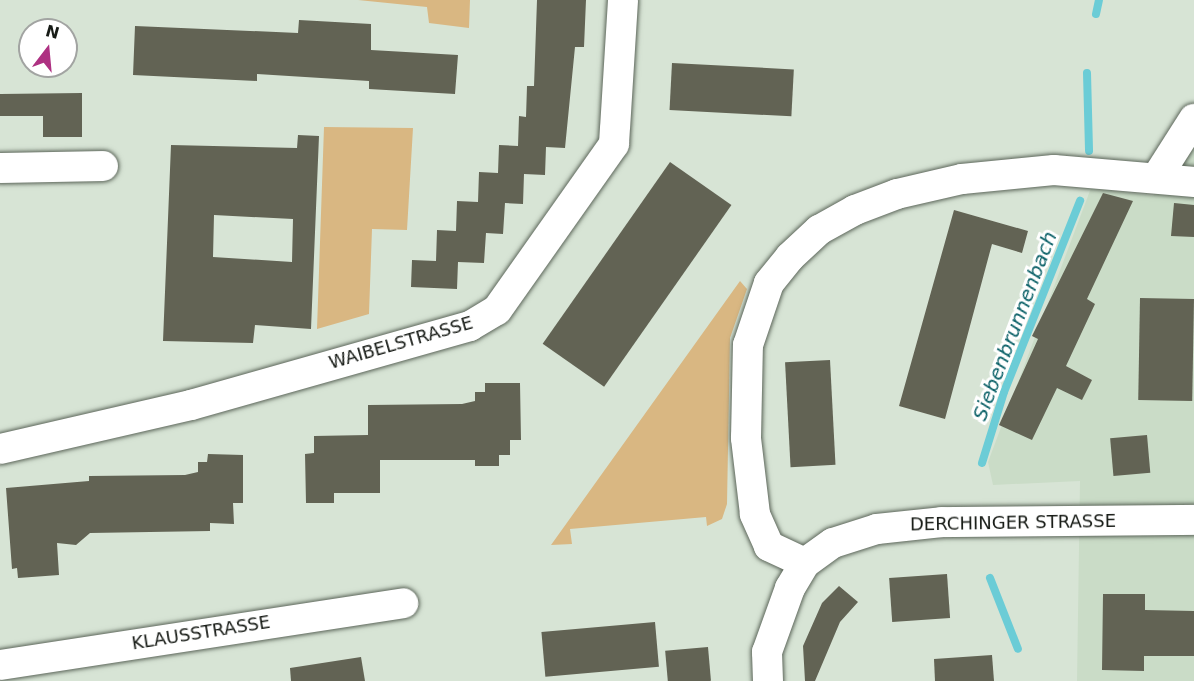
<!DOCTYPE html>
<html>
<head>
<meta charset="utf-8">
<style>
  body { margin:0 }
  #map { position:relative; width:1194px; height:681px; overflow:hidden; background:#d7e4d5; font-family:"DejaVu Sans",sans-serif }
  div>[style] { position:absolute }
  .built>* { inset:0; background:#cadcc7 }
  .green>* { inset:0; background:#d9b782 }
  .stream>* { height:8px; margin:-4px; padding:0 4px; transform-origin:4px; border-radius:4px; background:#6bccd6 }
  .building>* { inset:0; background:#626354; transform-origin:0 0 }
  .roads { filter:drop-shadow(0 0 2px #5c665a) drop-shadow(0 0 2px #5c665a) }
  .minor>* { height:30px; margin:-15px; padding:0 15px; transform-origin:15px; border-radius:15px; background:#fff }
  span { translate:-50% -50%; white-space:nowrap; text-align:center; line-height:1.15; -webkit-text-stroke:6px #fff; paint-order:stroke }
  .street-label { font-size:18px; color:#171b16 }
  .water-label { font-size:20px; color:#0a6067; font-style:italic }
  .north { position:absolute; left:18px; top:18px; width:60px; height:60px; box-sizing:border-box; background:#fff; border:2px solid #a2a4a2; border-radius:50%; rotate:16deg; font-size:16px; font-weight:700; line-height:24px; text-align:center; color:#171b16 }
  .north::after { content:''; display:block; margin:auto; width:21px; height:27px; background:#ae3182; clip-path:polygon(50% 0,100% 100%,50% 72%,0 100%) }
</style>
</head>
<body>
<div id="map">
  <div class="built">
    <i style="clip-path:polygon(1194px 143px,1194px 681px,1077px 681px,1080px 481px,993px 485px,988px 462px,1091px 188px,1153px 196px)"></i>
  </div>
  <div class="green">
    <i style="clip-path:polygon(358px 0,470px 0,469px 28px,429px 23px,427px 7px)"></i>
    <i style="clip-path:polygon(324px 127px,413px 128px,407px 230px,372px 229px,369px 314px,317px 329px)"></i>
    <i style="clip-path:polygon(740px 281px,747px 289px,730px 338px,727px 504px,722px 519px,707px 526px,706px 517px,570px 529px,572px 544px,551px 545px)"></i>
  </div>
  <div class="stream">
    <i style="left:1096px;top:14px;width:14px;rotate:-78deg"></i>
    <i style="left:1087px;top:73px;width:78px;rotate:88.5deg"></i>
    <i style="left:982px;top:463px;width:74px;rotate:-72.8deg"></i>
    <i style="left:1004px;top:392px;width:206px;rotate:-68.3deg"></i>
    <i style="left:990px;top:578px;width:76px;rotate:68.5deg"></i>
  </div>
  <div class="building">
    <i style="clip-path:polygon(537px 0,586px 0,584px 47px,575px 47px,565px 148px,546px 147px,545px 175px,524px 174px,523px 204px,505px 203px,503px 234px,486px 233px,484px 263px,458px 262px,457px 289px,411px 287px,412px 260px,436px 261px,437px 230px,456px 231px,457px 201px,478px 202px,479px 172px,498px 173px,499px 145px,518px 146px,519px 116px,526px 117px,527px 86px,534px 86px)"></i>
    <i style="clip-path:polygon(299px 20px,371px 24px,371px 50px,458px 55px,455px 94px,369px 89px,369px 81px,257px 74px,257px 81px,133px 75px,135px 26px,298px 33px)"></i>
    <i style="left:672px;top:63px;width:122px;height:47px;rotate:3deg"></i>
    <i style="clip-path:polygon(82px 93px,82px 137px,43px 137px,43px 116px,0 116px,0 94px)"></i>
    <i style="clip-path:polygon(evenodd,298px 135px,319px 136px,311px 329px,255px 325px,253px 343px,163px 341px,171px 145px,297px 148px,298px 135px,214px 215px,293px 219px,292px 262px,213px 257px,214px 215px)"></i>
    <i style="left:670px;top:162px;width:75px;height:222px;rotate:35deg"></i>
    <i style="clip-path:polygon(1103px 193px,1133px 201px,1087px 299px,1095px 304px,1066px 366px,1092px 380px,1082px 400px,1057px 388px,1032px 440px,999px 425px,1038px 339px,1032px 336px)"></i>
    <i style="clip-path:polygon(1174px 203px,1194px 205px,1194px 237px,1171px 236px)"></i>
    <i style="clip-path:polygon(954px 210px,1028px 231px,1022px 253px,992px 244px,945px 419px,899px 406px)"></i>
    <i style="left:1140px;top:298px;width:54px;height:102px;rotate:1deg"></i>
    <i style="left:830px;top:360px;width:105px;height:45px;rotate:87deg"></i>
    <i style="clip-path:polygon(485px 383px,520px 383px,521px 440px,510px 440px,510px 455px,499px 455px,499px 466px,475px 466px,475px 460px,380px 460px,380px 493px,334px 493px,334px 503px,306px 503px,305px 454px,314px 453px,314px 436px,368px 435px,368px 405px,462px 404px,475px 401px,475px 392px,485px 392px)"></i>
    <i style="left:1147px;top:435px;width:38px;height:37px;rotate:85deg"></i>
    <i style="clip-path:polygon(208px 454px,243px 455px,243px 503px,233px 503px,234px 524px,210px 523px,210px 531px,90px 533px,76px 545px,57px 543px,59px 575px,18px 578px,17px 568px,12px 569px,6px 488px,89px 481px,89px 476px,185px 475px,198px 472px,198px 462px,207px 462px)"></i>
    <i style="left:947px;top:574px;width:44px;height:58px;rotate:86deg"></i>
    <i style="clip-path:polygon(839px 586px,858px 602px,840px 622px,815px 681px,805px 681px,803px 646px,822px 603px)"></i>
    <i style="clip-path:polygon(1103px 594px,1145px 594px,1145px 610px,1194px 611px,1194px 656px,1144px 656px,1144px 671px,1102px 670px)"></i>
    <i style="left:655px;top:622px;width:45px;height:114px;rotate:85deg"></i>
    <i style="left:708px;top:647px;width:34px;height:43px;rotate:85deg"></i>
    <i style="clip-path:polygon(992px 655px,994px 681px,935px 681px,934px 659px)"></i>
    <i style="clip-path:polygon(361px 657px,365px 681px,291px 681px,290px 668px)"></i>
  </div>
  <div class="roads">
    <div class="minor">
      <i style="left:0;top:168px;width:103px;rotate:-1.1deg"></i>
      <i style="left:1157px;top:177px;width:69px;rotate:-57.5deg"></i>
      <i style="left:0;top:449px;width:196px;rotate:-13deg"></i>
      <i style="left:191px;top:405px;width:290px;rotate:-15.8deg"></i>
      <i style="left:470px;top:326px;width:31px;rotate:-31deg"></i>
      <i style="left:497px;top:310px;width:203px;rotate:-54.8deg"></i>
      <i style="left:614px;top:144px;width:144px;rotate:-86.4deg"></i>
      <i style="left:805px;top:563px;width:40px;rotate:-155deg"></i>
      <i style="left:769px;top:546px;width:35px;rotate:-114deg"></i>
      <i style="left:755px;top:514px;width:77px;rotate:-96.8deg"></i>
      <i style="left:746px;top:438px;width:93px;rotate:-88.8deg"></i>
      <i style="left:748px;top:345px;width:65px;rotate:-71.3deg"></i>
      <i style="left:769px;top:283px;width:33px;rotate:-51deg"></i>
      <i style="left:790px;top:257px;width:40px;rotate:-43deg"></i>
      <i style="left:819px;top:230px;width:41px;rotate:-29.1deg"></i>
      <i style="left:855px;top:210px;width:45px;rotate:-20.9deg"></i>
      <i style="left:897px;top:194px;width:67px;rotate:-13deg"></i>
      <i style="left:962px;top:179px;width:92px;rotate:-5.6deg"></i>
      <i style="left:1054px;top:170px;width:141px;rotate:4.9deg"></i>
      <i style="left:0;top:665px;width:408px;rotate:-8.7deg"></i>
      <i style="left:768px;top:681px;width:29px;rotate:-92deg"></i>
      <i style="left:767px;top:652px;width:68px;rotate:-70.2deg"></i>
      <i style="left:790px;top:588px;width:29px;rotate:-59deg"></i>
      <i style="left:805px;top:563px;width:34px;rotate:-36deg"></i>
      <i style="left:833px;top:543px;width:46px;rotate:-17.7deg"></i>
      <i style="left:877px;top:529px;width:65px;rotate:-6.1deg"></i>
      <i style="left:942px;top:522px;width:252px;rotate:-0.5deg"></i>
    </div>
  </div>
  <div class="street-label">
    <span style="left:401px;top:343px;rotate:-16deg">WAIBELSTRASSE</span>
    <span style="left:1013px;top:523px;rotate:-1deg">DERCHINGER STRASSE</span>
    <span style="left:201px;top:633px;rotate:-9deg">KLAUSSTRASSE</span>
  </div>
  <div class="water-label">
    <span style="left:1015px;top:326px;rotate:-69deg">Siebenbrunnenbach</span>
  </div>
  <div class="north">N</div>
</div>
</body>
</html>
